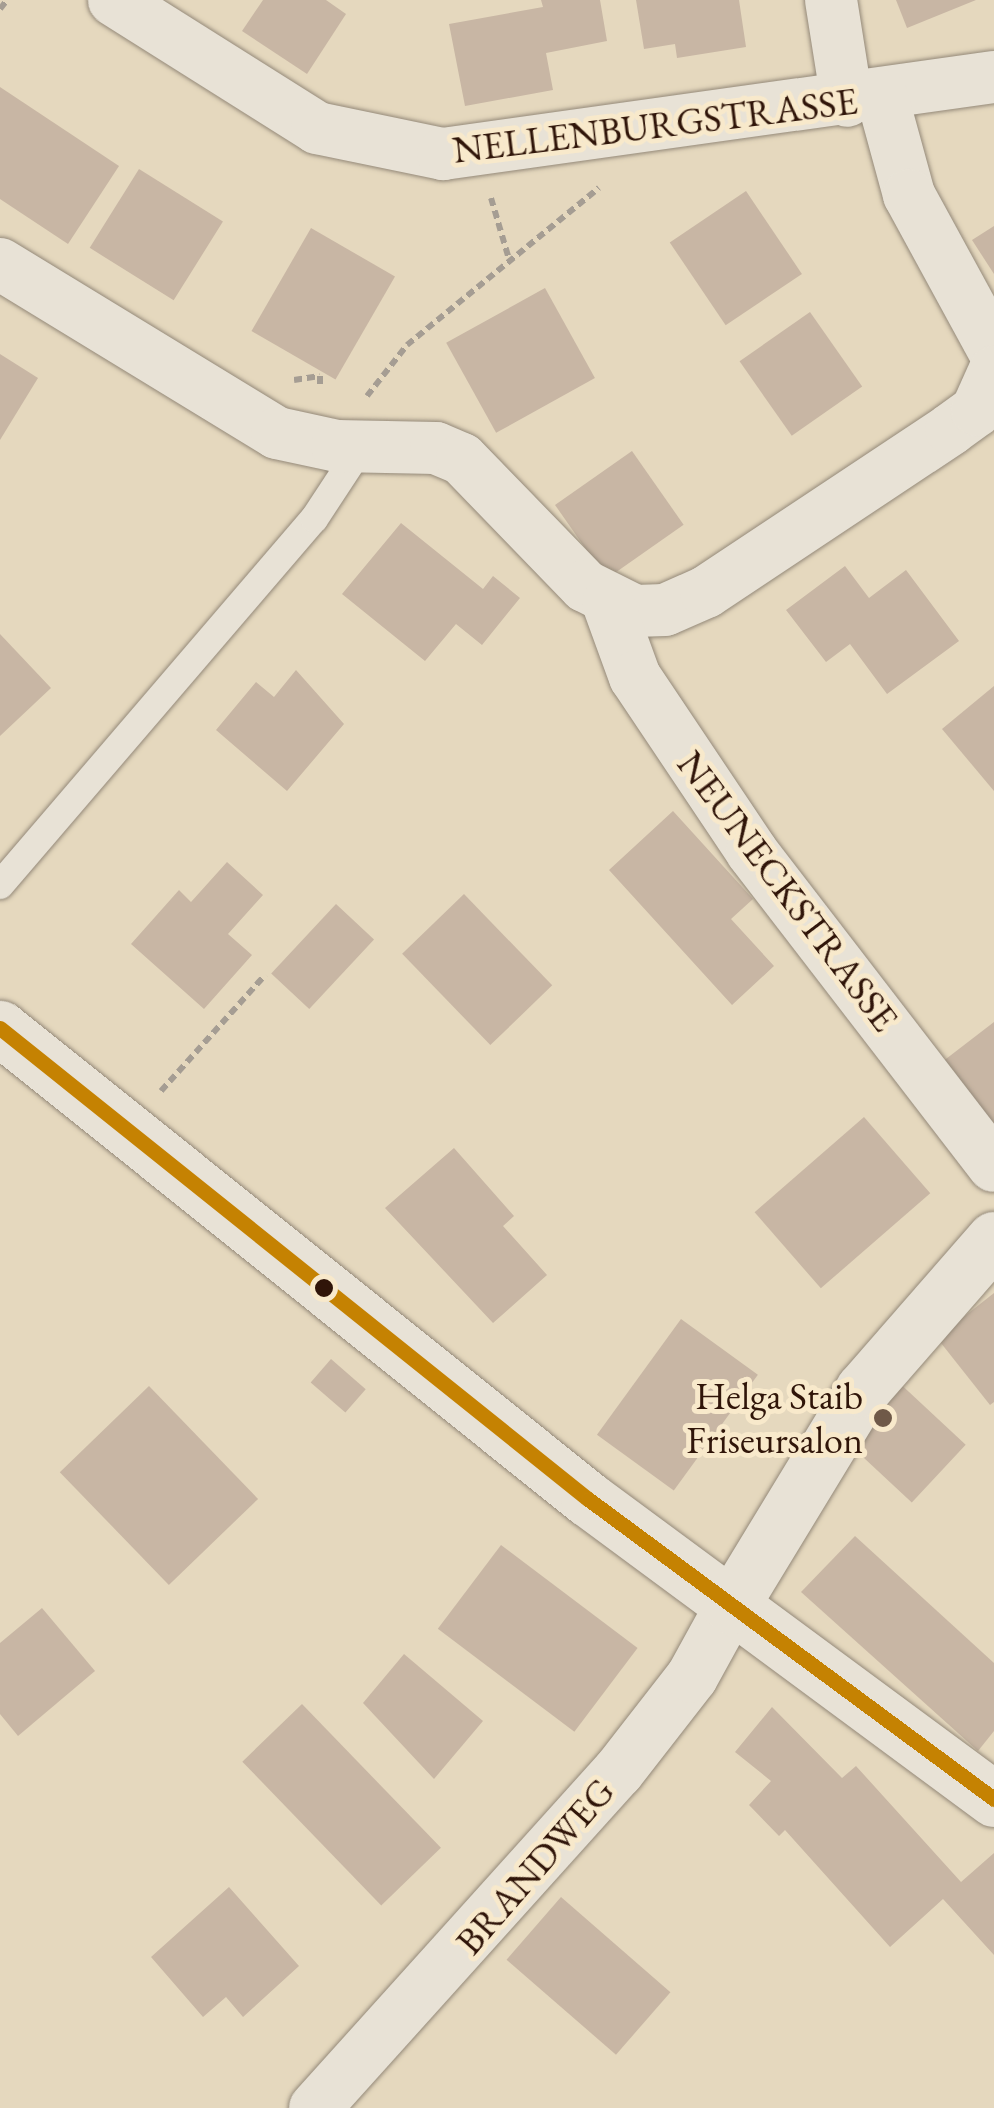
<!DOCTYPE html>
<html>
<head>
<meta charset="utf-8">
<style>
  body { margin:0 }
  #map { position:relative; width:994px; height:2108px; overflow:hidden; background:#e5d8be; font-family:"EB Garamond",serif }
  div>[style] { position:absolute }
  .building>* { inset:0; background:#c8b6a4; transform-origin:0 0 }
  .path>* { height:6px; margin-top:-3px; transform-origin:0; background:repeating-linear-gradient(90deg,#a59d93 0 8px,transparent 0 13px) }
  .roads { filter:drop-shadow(0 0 2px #948979) drop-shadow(0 0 2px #948979) }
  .service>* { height:28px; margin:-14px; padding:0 14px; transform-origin:14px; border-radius:14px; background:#e8e2d6 }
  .minor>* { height:52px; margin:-26px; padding:0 26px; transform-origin:26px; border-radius:26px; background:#e8e2d6 }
  .tertiary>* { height:55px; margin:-27.5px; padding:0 27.5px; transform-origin:27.5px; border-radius:27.5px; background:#e8e2d6 }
  .bus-1>* { height:15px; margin:-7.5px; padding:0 7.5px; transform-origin:7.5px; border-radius:7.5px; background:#c58202 }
  .dots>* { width:28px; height:28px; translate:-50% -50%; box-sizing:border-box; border:5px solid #f8e9cb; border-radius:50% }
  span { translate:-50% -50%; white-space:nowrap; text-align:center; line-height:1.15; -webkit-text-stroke:10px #f8e9cb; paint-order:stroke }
  .street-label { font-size:38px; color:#301509 }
  .poi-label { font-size:38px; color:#301509 }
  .right { translate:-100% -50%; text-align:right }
</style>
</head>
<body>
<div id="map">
  <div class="building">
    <i style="clip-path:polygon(263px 0,326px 0,346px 14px,307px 74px,242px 31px)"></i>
    <i style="clip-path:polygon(541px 0,600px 0,607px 41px,546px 53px,553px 90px,465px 106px,449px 24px,543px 7px)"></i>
    <i style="clip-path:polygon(636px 0,739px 0,746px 47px,677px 58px,675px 44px,644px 49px)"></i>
    <i style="clip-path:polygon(896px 0,976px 0,907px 28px)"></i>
    <i style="clip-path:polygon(0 87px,119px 166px,68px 244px,0 199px)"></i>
    <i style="left:139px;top:169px;width:99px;height:93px;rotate:32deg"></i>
    <i style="left:746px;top:191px;width:100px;height:92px;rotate:56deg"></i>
    <i style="clip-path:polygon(994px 226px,994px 274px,972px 240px)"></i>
    <i style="left:311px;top:228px;width:97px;height:119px;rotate:30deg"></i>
    <i style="left:545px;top:288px;width:103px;height:113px;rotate:61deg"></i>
    <i style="left:810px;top:312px;width:91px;height:86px;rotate:55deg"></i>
    <i style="clip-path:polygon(0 354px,38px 378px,0 440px)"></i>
    <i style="left:632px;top:451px;width:90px;height:94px;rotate:55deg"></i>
    <i style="clip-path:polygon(401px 523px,483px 589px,493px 576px,520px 598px,482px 645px,456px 624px,425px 661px,342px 594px)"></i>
    <i style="clip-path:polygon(845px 566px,869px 598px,906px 570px,959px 641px,887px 694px,850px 644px,826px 662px,786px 610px)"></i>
    <i style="clip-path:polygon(0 634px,51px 688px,0 736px)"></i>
    <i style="clip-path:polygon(296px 670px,344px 724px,287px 791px,216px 730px,256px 682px,274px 697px)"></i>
    <i style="clip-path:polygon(994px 686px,994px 791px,942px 729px)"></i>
    <i style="clip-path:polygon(673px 811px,753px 899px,731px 919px,774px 966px,732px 1005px,609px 870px)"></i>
    <i style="clip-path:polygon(227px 862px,263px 895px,228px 934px,252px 955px,204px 1009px,131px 944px,179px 890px,191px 902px)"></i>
    <i style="left:464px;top:894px;width:127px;height:86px;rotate:46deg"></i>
    <i style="left:336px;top:904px;width:52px;height:95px;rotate:43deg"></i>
    <i style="clip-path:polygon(994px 1022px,994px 1129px,942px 1062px)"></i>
    <i style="left:864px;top:1117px;width:101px;height:145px;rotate:49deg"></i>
    <i style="clip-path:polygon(454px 1148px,514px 1216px,503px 1226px,547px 1275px,493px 1323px,385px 1208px)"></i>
    <i style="clip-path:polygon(994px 1293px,994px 1402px,990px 1405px,937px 1338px)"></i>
    <i style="left:681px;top:1319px;width:95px;height:143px;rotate:36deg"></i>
    <i style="left:331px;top:1359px;width:46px;height:31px;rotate:41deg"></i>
    <i style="left:894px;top:1378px;width:98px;height:79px;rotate:43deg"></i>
    <i style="left:149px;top:1386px;width:157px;height:124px;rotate:46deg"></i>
    <i style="clip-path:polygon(855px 1536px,994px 1663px,994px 1731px,978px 1751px,801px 1592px)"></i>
    <i style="left:501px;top:1545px;width:171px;height:105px;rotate:37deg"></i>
    <i style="clip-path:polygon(42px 1608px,95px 1671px,18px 1736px,0 1714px,0 1643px)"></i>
    <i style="clip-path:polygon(404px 1654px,483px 1721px,434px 1779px,363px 1703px)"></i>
    <i style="left:302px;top:1704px;width:200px;height:83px;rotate:46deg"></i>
    <i style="clip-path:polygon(772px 1707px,842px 1778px,856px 1766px,961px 1882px,994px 1853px,994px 1955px,943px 1899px,890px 1947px,785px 1830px,779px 1836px,749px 1805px,771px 1781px,735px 1752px)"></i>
    <i style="clip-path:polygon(229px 1887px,299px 1966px,243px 2017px,226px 1997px,203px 2017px,151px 1957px)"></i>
    <i style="left:561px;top:1897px;width:145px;height:83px;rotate:41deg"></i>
  </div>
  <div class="path">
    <i style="left:0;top:9px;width:11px;rotate:-52deg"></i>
    <i style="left:491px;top:198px;width:64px;rotate:73.6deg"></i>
    <i style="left:294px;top:380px;width:26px;rotate:-9deg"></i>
    <i style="left:320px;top:376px;width:11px;rotate:90deg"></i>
    <i style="left:367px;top:396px;width:65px;rotate:-51.9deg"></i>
    <i style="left:407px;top:345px;width:248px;rotate:-39.3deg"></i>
    <i style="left:161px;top:1091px;width:156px;rotate:-48.1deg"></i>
  </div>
  <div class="roads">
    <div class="service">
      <i style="left:0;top:885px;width:482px;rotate:-49.4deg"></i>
      <i style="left:314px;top:519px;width:87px;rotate:-56.7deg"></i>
    </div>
    <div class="minor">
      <i style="left:114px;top:0;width:240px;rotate:32.2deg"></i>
      <i style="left:317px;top:128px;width:129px;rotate:11.7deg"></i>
      <i style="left:443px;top:154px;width:556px;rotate:-7.96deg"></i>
      <i style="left:831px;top:0;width:102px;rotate:81deg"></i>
      <i style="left:882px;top:96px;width:103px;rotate:74.7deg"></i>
      <i style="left:909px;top:195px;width:178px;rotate:61.4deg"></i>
      <i style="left:0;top:264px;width:324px;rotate:31.4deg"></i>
      <i style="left:277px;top:433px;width:61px;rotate:12.2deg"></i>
      <i style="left:337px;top:446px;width:99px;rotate:1.2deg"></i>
      <i style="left:436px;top:448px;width:28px;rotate:23deg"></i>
      <i style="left:462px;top:459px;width:177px;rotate:45.9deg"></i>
      <i style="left:585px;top:586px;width:56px;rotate:26.6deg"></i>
      <i style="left:635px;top:611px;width:30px;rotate:-2deg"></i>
      <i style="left:665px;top:610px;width:45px;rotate:-23.7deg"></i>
      <i style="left:706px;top:592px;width:294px;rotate:-33.6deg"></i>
      <i style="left:951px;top:429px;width:32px;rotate:-36deg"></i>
      <i style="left:977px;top:410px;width:42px;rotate:-65.9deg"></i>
      <i style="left:608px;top:603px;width:79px;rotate:70deg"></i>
      <i style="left:635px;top:677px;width:211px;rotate:56.2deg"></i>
      <i style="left:752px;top:852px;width:396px;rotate:52.4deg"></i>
      <i style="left:315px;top:2108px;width:452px;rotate:-48deg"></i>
      <i style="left:618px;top:1772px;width:120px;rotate:-52.1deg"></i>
      <i style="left:692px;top:1677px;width:81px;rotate:-61.2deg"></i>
    </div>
    <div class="tertiary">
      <i style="left:0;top:1028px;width:753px;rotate:38.7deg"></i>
      <i style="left:588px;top:1499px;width:505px;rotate:36.46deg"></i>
      <i style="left:731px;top:1606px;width:254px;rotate:-58.7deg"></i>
      <i style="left:863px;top:1389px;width:199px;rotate:-48.9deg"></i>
    </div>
  </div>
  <div class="bus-1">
    <i style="left:0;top:1028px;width:753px;rotate:38.7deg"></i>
    <i style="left:588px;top:1499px;width:505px;rotate:36.46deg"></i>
  </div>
  <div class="dots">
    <i style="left:324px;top:1288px;background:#301509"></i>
    <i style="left:883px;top:1418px;background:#6f5948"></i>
  </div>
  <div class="street-label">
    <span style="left:655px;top:125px;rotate:-7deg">NELLENBURGSTRASSE</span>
    <span style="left:788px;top:891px;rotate:53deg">NEUNECKSTRASSE</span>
    <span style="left:535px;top:1866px;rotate:-49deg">BRANDWEG</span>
  </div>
  <div class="poi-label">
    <span class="right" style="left:863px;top:1418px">Helga Staib<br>Friseursalon</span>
  </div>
</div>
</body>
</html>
